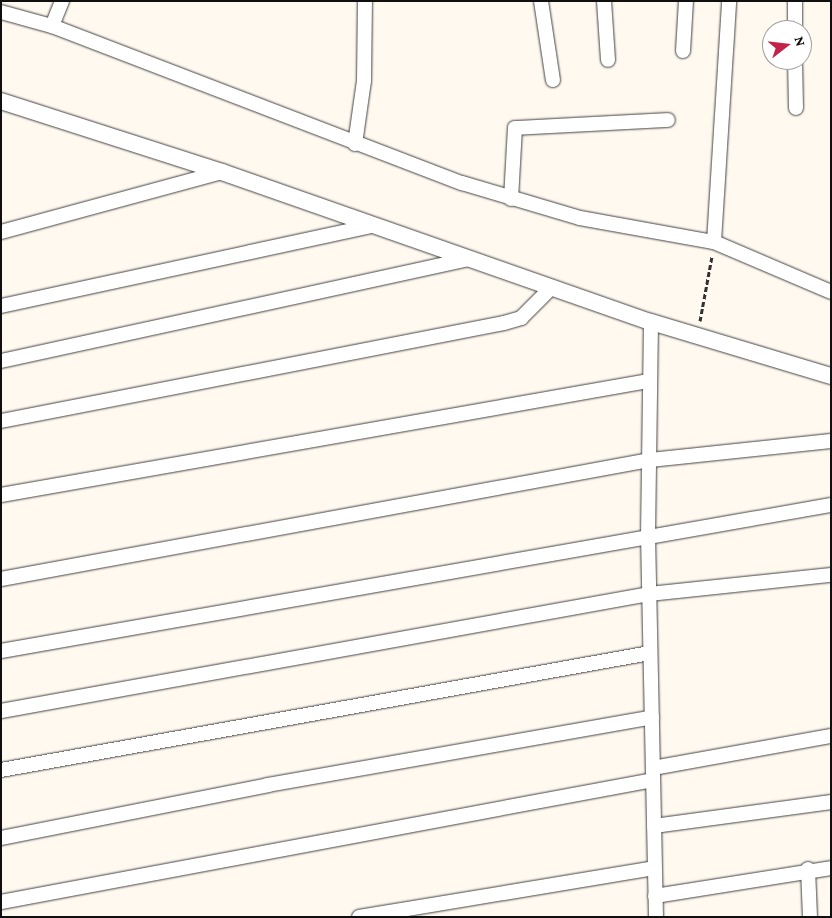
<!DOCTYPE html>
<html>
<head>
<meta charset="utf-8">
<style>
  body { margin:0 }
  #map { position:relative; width:832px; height:918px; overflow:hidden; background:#fff9f0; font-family:"Crimson Pro",serif }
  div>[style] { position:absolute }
  .path>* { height:3px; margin-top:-1.5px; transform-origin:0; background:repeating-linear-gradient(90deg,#313131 0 5px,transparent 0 7.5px) }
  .roads { filter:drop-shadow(0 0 1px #424242) drop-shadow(0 0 1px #424242) }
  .minor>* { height:14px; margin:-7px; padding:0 7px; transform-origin:7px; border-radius:7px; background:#fff }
  .tertiary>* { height:16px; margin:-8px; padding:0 8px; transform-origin:8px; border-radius:8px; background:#fff }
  span { translate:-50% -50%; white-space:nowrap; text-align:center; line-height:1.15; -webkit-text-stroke:5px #fff; paint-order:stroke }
  .frame { position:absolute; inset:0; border:2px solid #0f0f0f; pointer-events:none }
  .north { position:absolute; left:762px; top:20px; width:50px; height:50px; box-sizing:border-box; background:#fff; border:1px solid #9f9f9f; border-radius:50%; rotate:74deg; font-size:14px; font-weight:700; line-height:20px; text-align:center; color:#0f0f0f }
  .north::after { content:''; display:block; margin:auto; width:18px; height:22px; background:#c32249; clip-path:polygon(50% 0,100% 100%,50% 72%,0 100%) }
</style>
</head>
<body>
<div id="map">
  <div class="path">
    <i style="left:700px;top:321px;width:66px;rotate:-79.5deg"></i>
  </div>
  <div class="roads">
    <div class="minor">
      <i style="left:541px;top:1px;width:80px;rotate:81.4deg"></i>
      <i style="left:604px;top:1px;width:59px;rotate:86.1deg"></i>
      <i style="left:795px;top:1px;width:29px;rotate:90deg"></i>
      <i style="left:1px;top:12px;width:53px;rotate:15.4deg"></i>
      <i style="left:52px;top:26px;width:439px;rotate:21deg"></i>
      <i style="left:462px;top:183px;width:123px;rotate:16.5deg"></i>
      <i style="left:580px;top:218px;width:136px;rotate:10.2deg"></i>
      <i style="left:714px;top:242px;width:127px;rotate:23.1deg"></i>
      <i style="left:52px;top:26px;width:27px;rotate:-68deg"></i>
      <i style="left:683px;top:51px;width:50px;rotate:-86.6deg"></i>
      <i style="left:795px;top:60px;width:48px;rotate:88.8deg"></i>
      <i style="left:355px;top:144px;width:64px;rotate:-81.9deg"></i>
      <i style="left:364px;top:81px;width:80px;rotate:-89.3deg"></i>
      <i style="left:511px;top:199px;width:71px;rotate:-86.8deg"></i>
      <i style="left:515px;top:128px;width:153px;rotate:-3deg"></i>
      <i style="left:1px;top:232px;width:229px;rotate:-15.2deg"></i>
      <i style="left:714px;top:242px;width:241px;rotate:-86.4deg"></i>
      <i style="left:1px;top:306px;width:378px;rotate:-12.2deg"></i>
      <i style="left:651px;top:322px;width:213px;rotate:90.8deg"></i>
      <i style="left:648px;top:535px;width:382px;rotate:88.8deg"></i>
      <i style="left:1px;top:361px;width:478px;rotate:-12.3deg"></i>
      <i style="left:1px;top:421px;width:512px;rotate:-11.02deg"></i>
      <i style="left:504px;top:323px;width:18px;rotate:-16deg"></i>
      <i style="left:521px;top:318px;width:42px;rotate:-45deg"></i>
      <i style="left:1px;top:495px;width:658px;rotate:-9.98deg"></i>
      <i style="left:1px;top:579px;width:660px;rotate:-10.39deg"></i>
      <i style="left:650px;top:460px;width:182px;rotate:-6deg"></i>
      <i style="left:1px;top:651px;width:843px;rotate:-9.98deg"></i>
      <i style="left:1px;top:711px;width:658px;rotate:-10.23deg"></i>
      <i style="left:649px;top:594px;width:183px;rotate:-6deg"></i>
      <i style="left:653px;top:768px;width:181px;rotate:-10.2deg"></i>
      <i style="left:1px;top:770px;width:659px;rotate:-10.22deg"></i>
      <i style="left:654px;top:826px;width:179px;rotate:-7.7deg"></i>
      <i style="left:1px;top:838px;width:272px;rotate:-11.2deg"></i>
      <i style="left:268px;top:785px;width:390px;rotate:-10deg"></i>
      <i style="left:808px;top:869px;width:48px;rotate:87.6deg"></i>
      <i style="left:655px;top:896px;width:178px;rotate:-9deg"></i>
      <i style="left:1px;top:902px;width:663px;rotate:-10.6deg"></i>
      <i style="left:359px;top:917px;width:299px;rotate:-9.4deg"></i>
    </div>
    <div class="tertiary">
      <i style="left:1px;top:101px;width:232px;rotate:17.8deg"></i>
      <i style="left:222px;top:172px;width:454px;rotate:19.3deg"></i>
      <i style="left:651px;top:322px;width:188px;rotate:16.7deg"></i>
    </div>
  </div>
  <div class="frame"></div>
  <div class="north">N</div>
</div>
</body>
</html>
